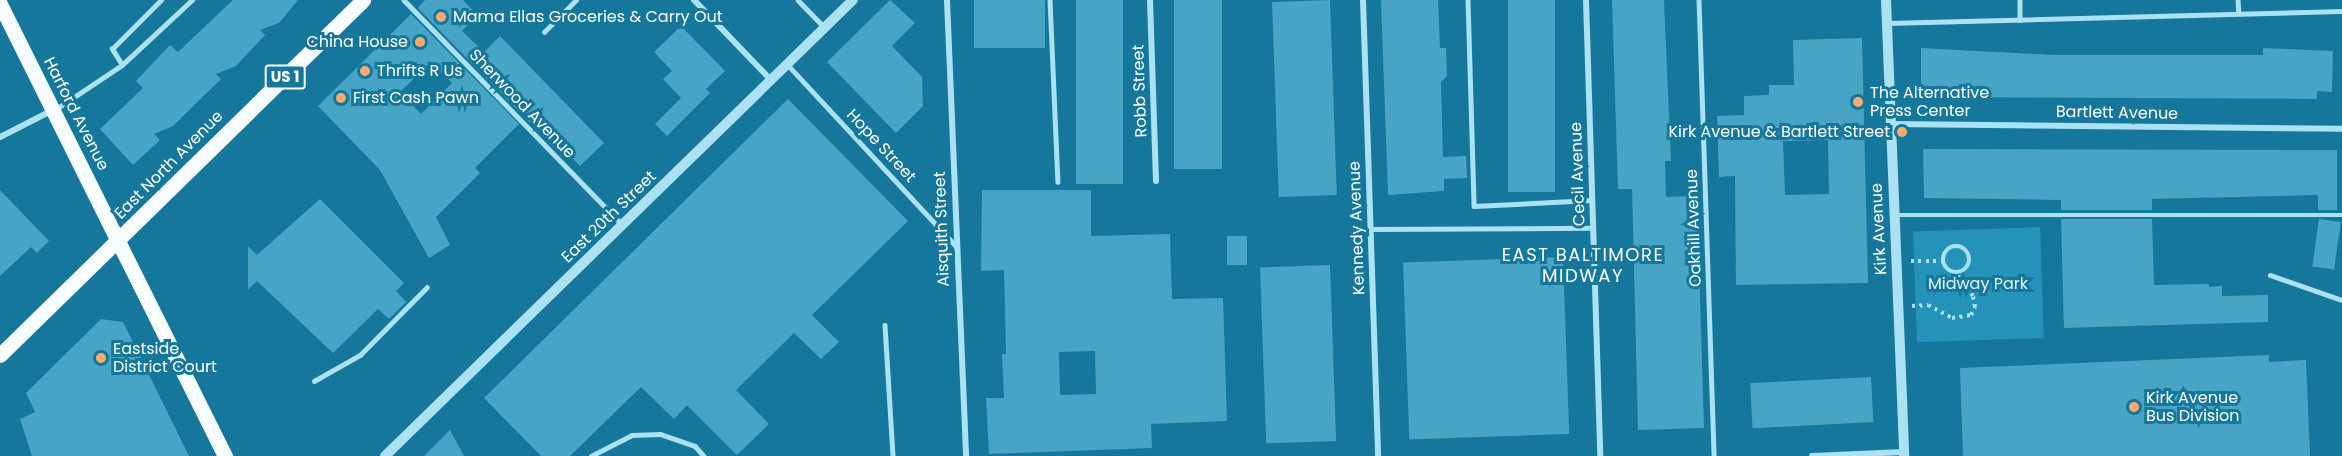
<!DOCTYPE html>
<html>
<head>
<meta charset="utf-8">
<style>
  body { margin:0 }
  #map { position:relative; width:2342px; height:456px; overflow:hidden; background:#15779c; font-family:Poppins,sans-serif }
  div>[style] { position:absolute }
  .green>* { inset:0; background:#2492b9; transform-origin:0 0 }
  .building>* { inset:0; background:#47a4c5; transform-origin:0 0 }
  .path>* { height:4px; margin-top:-2px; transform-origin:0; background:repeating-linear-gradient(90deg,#abe1f3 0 3px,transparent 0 7.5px) }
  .path>.ring { margin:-2px; padding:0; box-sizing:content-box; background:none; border:4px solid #abe1f3; border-radius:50% }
  .service>* { height:4.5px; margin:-2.25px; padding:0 2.25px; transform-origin:2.25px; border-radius:2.25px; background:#abe1f3 }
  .minor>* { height:6px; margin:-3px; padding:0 3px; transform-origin:3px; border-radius:3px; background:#abe1f3 }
  .tertiary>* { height:10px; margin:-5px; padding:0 5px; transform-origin:5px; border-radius:5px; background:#abe1f3 }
  .primary>* { height:15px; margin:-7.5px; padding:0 7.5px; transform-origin:7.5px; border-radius:7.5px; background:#f7fcff }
  .dots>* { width:16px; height:16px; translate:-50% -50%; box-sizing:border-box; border:3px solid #15779c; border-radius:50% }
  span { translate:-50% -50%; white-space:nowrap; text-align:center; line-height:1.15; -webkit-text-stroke:6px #15779c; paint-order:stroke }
  .shield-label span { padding:2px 4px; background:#15779c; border:2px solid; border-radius:4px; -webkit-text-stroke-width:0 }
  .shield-label { font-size:15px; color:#fff; font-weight:700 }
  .poi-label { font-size:16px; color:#fff }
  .left { translate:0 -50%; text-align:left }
  .right { translate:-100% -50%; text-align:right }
  .street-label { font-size:16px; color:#fff }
  .park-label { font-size:16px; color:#e0f6fe }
  .neighbourhood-label { font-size:18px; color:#fff; letter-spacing:1.5px }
</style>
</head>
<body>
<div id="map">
  <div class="green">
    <i style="left:2040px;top:227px;width:111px;height:127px;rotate:88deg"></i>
  </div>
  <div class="building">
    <i style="clip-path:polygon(233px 0,298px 0,279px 23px,260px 30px,265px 35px,236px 66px,216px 74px,221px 79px,173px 126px,154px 134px,160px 140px,133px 165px,100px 129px,143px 88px,136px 81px,170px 45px,178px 52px)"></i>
    <i style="clip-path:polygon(425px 0,463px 0,477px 15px,462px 31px,484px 52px,500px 36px,604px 143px,580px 166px,542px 127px,532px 125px,418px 8px)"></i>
    <i style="clip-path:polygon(890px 0,915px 23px,892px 46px,922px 77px,923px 106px,896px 133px,827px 62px)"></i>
    <i style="left:974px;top:0;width:71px;height:48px"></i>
    <i style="left:1076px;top:0;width:47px;height:184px"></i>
    <i style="left:1174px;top:0;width:48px;height:169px"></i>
    <i style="left:1330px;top:0;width:195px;height:58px;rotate:88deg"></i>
    <i style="clip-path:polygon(1381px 0,1438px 0,1440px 48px,1446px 48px,1447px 76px,1441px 82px,1443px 157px,1466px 156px,1467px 178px,1444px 179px,1444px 191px,1388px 195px)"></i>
    <i style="left:1508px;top:0;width:47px;height:192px"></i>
    <i style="clip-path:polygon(1612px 0,1664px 0,1671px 161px,1665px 161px,1666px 197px,1697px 196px,1704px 428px,1638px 430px,1632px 189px,1618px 189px)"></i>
    <i style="clip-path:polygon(evenodd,411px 14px,519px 124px,475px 168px,480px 173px,436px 217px,450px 245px,429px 258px,380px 170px,318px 106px,411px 14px,431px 62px,452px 83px,421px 114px,400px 92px,431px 62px)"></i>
    <i style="clip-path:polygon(681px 26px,725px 71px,706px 89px,710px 93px,667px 136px,655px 124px,681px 98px,663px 79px,672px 71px,654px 52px)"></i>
    <i style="clip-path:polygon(evenodd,1862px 38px,1868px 283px,1736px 285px,1735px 176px,1719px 177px,1717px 116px,1744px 115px,1744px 96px,1769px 95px,1769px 85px,1794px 85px,1793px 40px,1862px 38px,1828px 140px,1829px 194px,1785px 195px,1783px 141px,1828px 140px)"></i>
    <i style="clip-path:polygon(1921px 48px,2054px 55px,2263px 55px,2263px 48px,2333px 51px,2332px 92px,2317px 91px,2317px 99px,1921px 97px)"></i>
    <i style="clip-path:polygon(788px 99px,908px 221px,812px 315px,839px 342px,821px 359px,794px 333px,736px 390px,769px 424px,737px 455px,687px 405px,674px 419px,641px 387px,570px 456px,541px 456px,484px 398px)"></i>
    <i style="clip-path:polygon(1923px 149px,2337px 150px,2337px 210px,2318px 210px,2318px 195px,2152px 199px,2152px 210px,2061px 210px,2061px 200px,1924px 198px)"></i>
    <i style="clip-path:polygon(0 190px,49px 241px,37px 253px,31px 247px,0 276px)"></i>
    <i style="clip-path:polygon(evenodd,982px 190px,1091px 190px,1091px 236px,1170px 234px,1172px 299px,1223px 298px,1227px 421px,1151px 424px,1152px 448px,989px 454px,986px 398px,1004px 398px,1002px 354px,1006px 354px,1004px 270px,981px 271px,982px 190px,1095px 351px,1096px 394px,1060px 395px,1059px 352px,1095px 351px)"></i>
    <i style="clip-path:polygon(320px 199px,404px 283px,396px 291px,406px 302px,389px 319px,378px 309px,333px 353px,257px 281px,248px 290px,248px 246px,257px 255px)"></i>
    <i style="clip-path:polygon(2061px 219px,2152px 219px,2154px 285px,2209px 284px,2209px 287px,2222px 286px,2222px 296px,2268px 295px,2268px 322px,2064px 328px)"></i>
    <i style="left:2319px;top:219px;width:22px;height:48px;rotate:8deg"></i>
    <i style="left:1227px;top:236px;width:20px;height:29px"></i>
    <i style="left:1563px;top:257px;width:177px;height:160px;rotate:88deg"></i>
    <i style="left:1330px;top:265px;width:176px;height:70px;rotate:88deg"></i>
    <i style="clip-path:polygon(101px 319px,123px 322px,189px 456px,32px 456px,20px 419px,35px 412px,26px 393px)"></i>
    <i style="clip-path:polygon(2269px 355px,2269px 362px,2306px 360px,2310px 456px,1963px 456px,1960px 368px)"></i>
    <i style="left:1871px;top:377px;width:45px;height:121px;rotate:87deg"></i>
    <i style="clip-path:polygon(450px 430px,464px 456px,424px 456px)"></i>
  </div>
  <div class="path">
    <i class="ring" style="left:1943px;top:246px;width:22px;height:22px"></i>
    <i style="left:1911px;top:261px;width:32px"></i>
    <i style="left:1912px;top:306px;width:16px;rotate:-4deg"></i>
    <i style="left:1928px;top:305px;width:27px;rotate:28deg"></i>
    <i style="left:1952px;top:318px;width:19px;rotate:-9deg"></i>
    <i style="left:1971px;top:315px;width:9px;rotate:-63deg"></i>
    <i style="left:1975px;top:307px;width:11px;rotate:-100deg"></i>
    <i style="left:1973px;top:296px;width:31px;rotate:-128deg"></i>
  </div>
  <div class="service">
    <i style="left:404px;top:0;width:313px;rotate:45.8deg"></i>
    <i style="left:798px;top:0;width:39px;rotate:46deg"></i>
    <i style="left:1050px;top:0;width:182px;rotate:87.5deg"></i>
    <i style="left:1468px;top:0;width:206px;rotate:88.3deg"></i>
    <i style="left:1474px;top:206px;width:118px;rotate:-2.9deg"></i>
    <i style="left:1699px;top:0;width:456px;rotate:88.1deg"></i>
    <i style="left:2020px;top:0;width:20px;rotate:90deg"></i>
    <i style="left:2238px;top:0;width:13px;rotate:86deg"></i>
    <i style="left:1887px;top:23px;width:455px;rotate:-1.5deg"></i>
    <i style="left:544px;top:32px;width:45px;rotate:-45deg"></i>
    <i style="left:787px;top:64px;width:248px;rotate:47.1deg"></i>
    <i style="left:122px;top:65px;width:19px;rotate:-122deg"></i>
    <i style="left:112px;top:49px;width:69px;rotate:-45deg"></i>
    <i style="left:56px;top:109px;width:79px;rotate:-33.7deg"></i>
    <i style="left:122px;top:65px;width:96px;rotate:-42.9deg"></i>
    <i style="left:1894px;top:215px;width:448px"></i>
    <i style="left:1370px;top:229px;width:223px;rotate:-0.3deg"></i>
    <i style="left:2270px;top:275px;width:76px;rotate:19.1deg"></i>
    <i style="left:885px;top:325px;width:131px;rotate:86.5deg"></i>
    <i style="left:314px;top:381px;width:53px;rotate:-29.5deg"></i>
    <i style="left:360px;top:355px;width:95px;rotate:-45.4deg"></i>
    <i style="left:591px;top:456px;width:46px;rotate:-27.1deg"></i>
    <i style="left:632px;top:435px;width:28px;rotate:-2deg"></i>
    <i style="left:660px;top:434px;width:37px;rotate:19deg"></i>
    <i style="left:695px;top:446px;width:13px;rotate:48deg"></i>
  </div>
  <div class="minor">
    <i style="left:694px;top:0;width:111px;rotate:46.1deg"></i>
    <i style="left:947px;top:0;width:456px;rotate:87.6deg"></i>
    <i style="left:1150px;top:0;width:181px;rotate:88.1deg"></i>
    <i style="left:1363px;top:0;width:456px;rotate:88.1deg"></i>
    <i style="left:1586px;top:0;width:456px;rotate:88.2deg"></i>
    <i style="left:1891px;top:124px;width:451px;rotate:0.6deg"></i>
    <i style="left:0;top:137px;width:59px;rotate:-27deg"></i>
    <i style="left:1812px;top:456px;width:92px;rotate:-2.5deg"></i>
  </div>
  <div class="tertiary">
    <i style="left:1886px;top:0;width:456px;rotate:87.7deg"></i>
    <i style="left:385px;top:456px;width:653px;rotate:-44.26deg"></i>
  </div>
  <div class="primary">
    <i style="left:0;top:4px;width:505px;rotate:63.54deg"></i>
    <i style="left:0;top:355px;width:508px;rotate:-44.36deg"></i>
  </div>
  <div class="dots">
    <i style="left:441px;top:17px;background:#ffaa6d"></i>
    <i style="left:420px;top:42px;background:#ffaa6d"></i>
    <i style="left:365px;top:71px;background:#ffaa6d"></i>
    <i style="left:341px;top:98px;background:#ffaa6d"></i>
    <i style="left:1858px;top:102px;background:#ffaa6d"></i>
    <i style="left:1902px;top:132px;background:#ffaa6d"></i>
    <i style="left:101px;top:358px;background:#ffaa6d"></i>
    <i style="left:2134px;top:407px;background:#ffaa6d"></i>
  </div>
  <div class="shield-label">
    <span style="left:285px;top:77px">US 1</span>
  </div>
  <div class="poi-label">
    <span class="left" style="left:453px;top:17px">Mama Ellas Groceries &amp; Carry Out</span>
    <span class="right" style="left:408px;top:42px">China House</span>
    <span class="left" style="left:377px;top:71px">Thrifts R Us</span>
    <span class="left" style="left:1870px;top:102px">The Alternative<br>Press Center</span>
    <span class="left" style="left:353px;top:98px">First Cash Pawn</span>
    <span class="right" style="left:1890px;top:132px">Kirk Avenue &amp; Bartlett Street</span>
    <span class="left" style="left:113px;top:358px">Eastside<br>District Court</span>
    <span class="left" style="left:2146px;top:407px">Kirk Avenue<br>Bus Division</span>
  </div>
  <div class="street-label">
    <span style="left:1140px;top:91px;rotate:-92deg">Robb Street</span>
    <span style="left:522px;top:104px;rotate:46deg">Sherwood Avenue</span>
    <span style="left:2117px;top:113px;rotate:1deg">Bartlett Avenue</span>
    <span style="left:76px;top:114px;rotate:63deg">Harford Avenue</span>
    <span style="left:881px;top:146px;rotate:47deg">Hope Street</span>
    <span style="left:169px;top:165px;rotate:-45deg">East North Avenue</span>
    <span style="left:1578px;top:174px;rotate:-92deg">Cecil Avenue</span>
    <span style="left:609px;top:217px;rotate:-44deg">East 20th Street</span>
    <span style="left:1357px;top:228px;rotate:-92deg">Kennedy Avenue</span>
    <span style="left:1694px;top:228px;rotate:-92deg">Oakhill Avenue</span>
    <span style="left:942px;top:229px;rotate:-92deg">Aisquith Street</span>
    <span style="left:1879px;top:229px;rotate:-93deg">Kirk Avenue</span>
  </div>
  <div class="park-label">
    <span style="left:1978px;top:284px">Midway Park</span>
  </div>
  <div class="neighbourhood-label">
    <span style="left:1583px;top:266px">EAST BALTIMORE<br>MIDWAY</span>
  </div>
</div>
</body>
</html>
